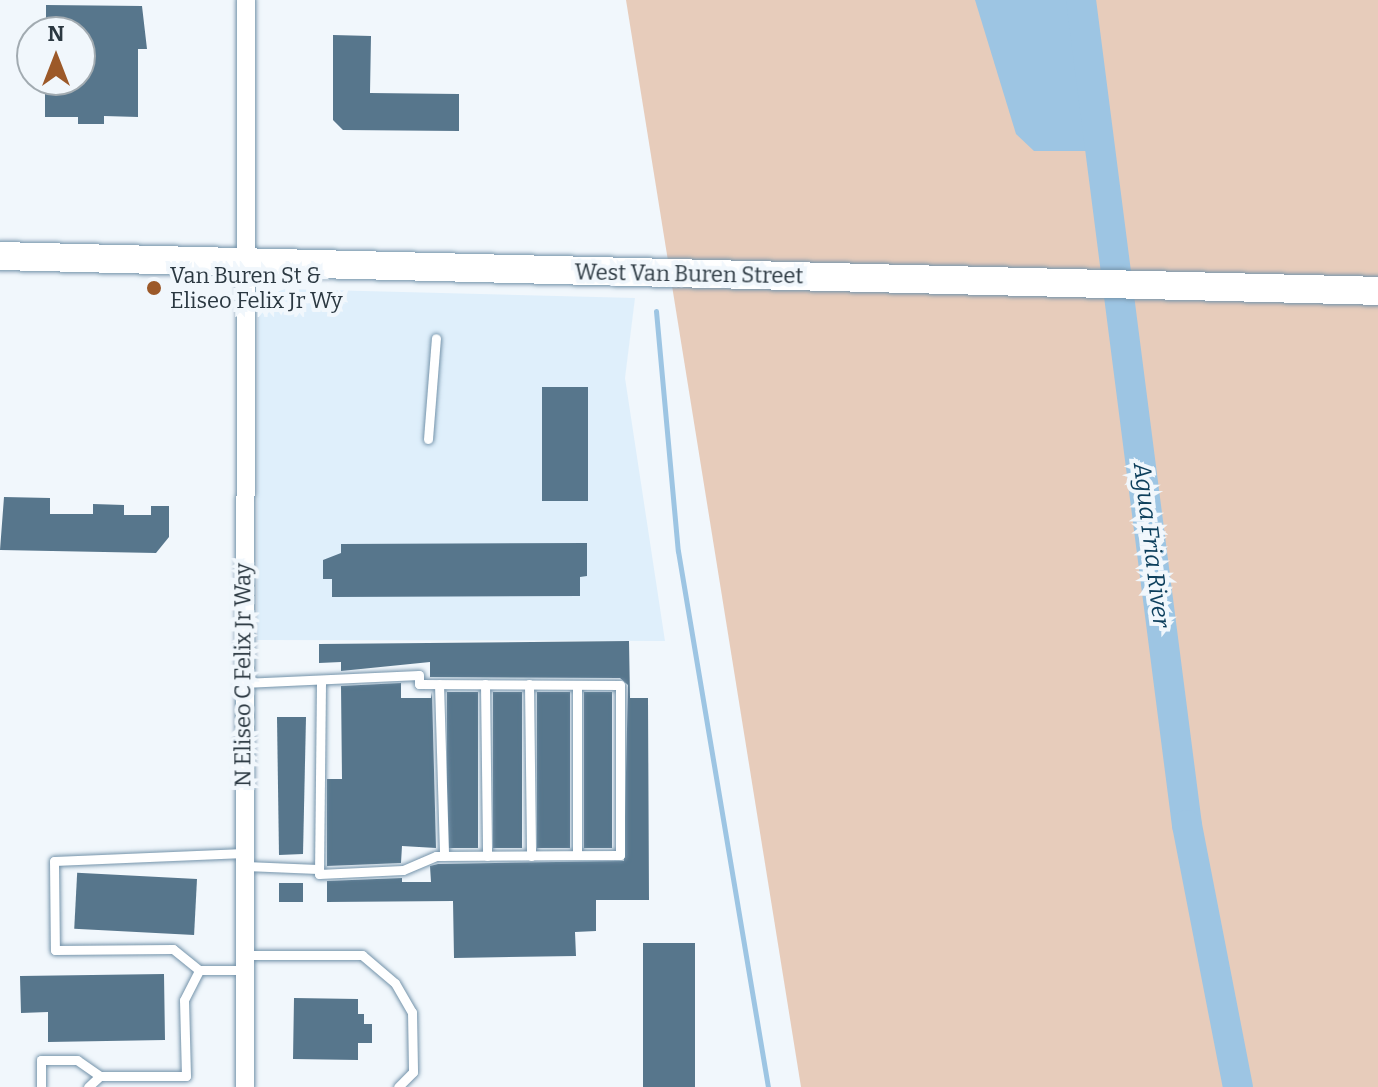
<!DOCTYPE html>
<style>
body{margin:0}
#map{position:relative;width:1378px;height:1087px;overflow:hidden;background:#f1f7fc;font-family:Bitter,serif}
div>[style]{position:absolute}
.built>*{inset:0;background:#dfeffb}
.green>*{inset:0;background:#e7ccbb}
.water>*{inset:0;background:#9dc5e3}
.stream>*{height:5px;margin:-2.5px;padding:0 2.5px;transform-origin:2.5px;border-radius:2.5px;background:#9dc5e3}
.river>*{height:30px;margin:-15px;padding:0 15px;transform-origin:15px;border-radius:15px;background:#9dc5e3}
.building>*{inset:0;background:#57768c;transform-origin:0 0}
.roads{filter:drop-shadow(0 0 2px #7493aa) drop-shadow(0 0 2px #7493aa)}
.service>*{height:9px;margin:-4.5px;padding:0 4.5px;transform-origin:4.5px;border-radius:4.5px;background:#fff}
.minor>*{height:18px;margin:-9px;padding:0 9px;transform-origin:9px;border-radius:9px;background:#fff}
.primary>*{height:28px;margin:-14px;padding:0 14px;transform-origin:14px;border-radius:14px;background:#fff}
.dots>*{width:22px;height:22px;translate:-50% -50%;box-sizing:border-box;border:4px solid #f1f7fc;border-radius:50%}
span{translate:-50% -50%;white-space:nowrap;text-align:center;line-height:1.15;-webkit-text-stroke:8px #f1f7fc;paint-order:stroke}
.street-label{font-size:22px;color:#2b3841}
.poi-label{font-size:22px;color:#2b3841}
.left{translate:0 -50%;text-align:left}
.water-label{font-size:24px;color:#0d3f5c;font-style:italic}
.north{position:absolute;left:16px;top:16px;width:80px;height:80px;box-sizing:border-box;background:#f1f7fc;border:2px solid #a2abb1;border-radius:50%;rotate:0deg;font-size:22px;font-weight:700;line-height:32px;text-align:center;color:#2b3841}
.north::after{content:'';display:block;margin:auto;width:28px;height:36px;background:#9c5929;clip-path:polygon(50% 0,100% 100%,50% 72%,0 100%)}
</style>
<div id="map">
<div class="built">
<div style="clip-path:polygon(285px 289px,635px 298px,625px 378px,665px 641px,257px 640px,258px 311px,266px 296px)"></div>
</div>
<div class="green">
<div style="clip-path:polygon(626px 0,1378px 0,1378px 1087px,801px 1087px)"></div>
</div>
<div class="water">
<div style="clip-path:polygon(975px 0,1085px 0,1093px 134px,1087px 151px,1034px 151px,1016px 134px)"></div>
</div>
<div class="stream">
<div style="left:656px;top:311px;width:241px;rotate:84.8deg"></div>
<div style="left:678px;top:551px;width:544px;rotate:80.47deg"></div>
</div>
<div class="river">
<div style="left:1081px;top:0;width:832px;rotate:82.68deg"></div>
<div style="left:1187px;top:825px;width:267px;rotate:79deg"></div>
</div>
<div class="building">
<div style="clip-path:polygon(46px 5px,142px 6px,147px 49px,138px 49px,138px 117px,104px 116px,104px 124px,78px 124px,78px 117px,45px 117px,45px 80px,80px 80px,80px 32px,46px 32px)"></div>
<div style="clip-path:polygon(333px 35px,371px 36px,370px 93px,459px 94px,459px 131px,343px 130px,333px 120px)"></div>
<div style="left:542px;top:387px;width:46px;height:114px"></div>
<div style="clip-path:polygon(4px 497px,50px 498px,50px 514px,93px 514px,93px 504px,124px 505px,124px 515px,151px 515px,151px 506px,169px 506px,169px 537px,156px 553px,0 550px)"></div>
<div style="clip-path:polygon(587px 543px,587px 576px,580px 577px,580px 596px,332px 597px,332px 579px,323px 579px,323px 560px,341px 553px,341px 544px)"></div>
<div style="clip-path:polygon(629px 641px,630px 698px,648px 698px,649px 900px,596px 900px,596px 931px,575px 932px,576px 956px,454px 958px,453px 901px,327px 902px,327px 881px,402px 878px,402px 882px,431px 882px,430px 866px,438px 864px,624px 861px,628px 685px,620px 678px,430px 677px,430px 662px,341px 671px,341px 662px,319px 663px,319px 644px)"></div>
<div style="clip-path:polygon(401px 683px,401px 698px,431px 698px,432px 692px,436px 848px,402px 846px,401px 863px,327px 866px,327px 779px,342px 779px,341px 686px)"></div>
<div style="left:447px;top:692px;width:31px;height:156px"></div>
<div style="left:493px;top:692px;width:29px;height:156px"></div>
<div style="left:537px;top:692px;width:33px;height:156px"></div>
<div style="left:584px;top:692px;width:28px;height:156px"></div>
<div style="clip-path:polygon(277px 717px,306px 717px,303px 854px,279px 855px)"></div>
<div style="left:197px;top:879px;width:56px;height:120px;rotate:93deg"></div>
<div style="left:279px;top:883px;width:24px;height:19px"></div>
<div style="left:643px;top:943px;width:52px;height:144px"></div>
<div style="clip-path:polygon(164px 974px,165px 1040px,48px 1042px,48px 1012px,21px 1013px,20px 976px)"></div>
<div style="clip-path:polygon(294px 998px,358px 999px,358px 1014px,364px 1014px,364px 1024px,372px 1024px,372px 1043px,358px 1043px,358px 1060px,293px 1059px)"></div>
</div>
<div class="roads">
<div class="service">
<div style="left:428px;top:439px;width:101px;rotate:-85.5deg"></div>
<div style="left:243px;top:683px;width:176px;rotate:-2.6deg"></div>
<div style="left:419px;top:675px;width:9px;rotate:90deg"></div>
<div style="left:419px;top:684px;width:201px;rotate:0.3deg"></div>
<div style="left:620px;top:685px;width:170px;rotate:90deg"></div>
<div style="left:620px;top:855px;width:184px;rotate:179.7deg"></div>
<div style="left:436px;top:856px;width:36px;rotate:157deg"></div>
<div style="left:403px;top:870px;width:84px;rotate:177.3deg"></div>
<div style="left:319px;top:874px;width:192px;rotate:-89.4deg"></div>
<div style="left:439px;top:684px;width:172px;rotate:88.3deg"></div>
<div style="left:485px;top:684px;width:172px;rotate:89.3deg"></div>
<div style="left:529px;top:684px;width:172px;rotate:89.3deg"></div>
<div style="left:577px;top:685px;width:170px;rotate:90deg"></div>
<div style="left:244px;top:853px;width:190px;rotate:177.6deg"></div>
<div style="left:54px;top:861px;width:89px;rotate:89.4deg"></div>
<div style="left:55px;top:950px;width:118px;rotate:-0.5deg"></div>
<div style="left:173px;top:949px;width:33px;rotate:39deg"></div>
<div style="left:199px;top:970px;width:46px"></div>
<div style="left:244px;top:866px;width:75px;rotate:2.3deg"></div>
<div style="left:244px;top:955px;width:118px"></div>
<div style="left:362px;top:955px;width:43px;rotate:40.3deg"></div>
<div style="left:395px;top:983px;width:34px;rotate:60deg"></div>
<div style="left:412px;top:1012px;width:60px;rotate:89deg"></div>
<div style="left:413px;top:1072px;width:21px;rotate:135deg"></div>
<div style="left:41px;top:1087px;width:27px;rotate:-90deg"></div>
<div style="left:41px;top:1060px;width:36px"></div>
<div style="left:77px;top:1060px;width:28px;rotate:35deg"></div>
<div style="left:100px;top:1076px;width:86px"></div>
<div style="left:186px;top:1076px;width:76px;rotate:-91.5deg"></div>
<div style="left:184px;top:1000px;width:34px;rotate:-63deg"></div>
<div style="left:88px;top:1087px;width:16px;rotate:-43deg"></div>
</div>
<div class="minor">
<div style="left:245px;top:1087px;width:1087px;rotate:-89.95deg"></div>
</div>
<div class="primary">
<div style="left:0;top:256px;width:1378px;rotate:1.45deg"></div>
</div>
</div>
<div class="dots">
<div style="left:154px;top:288px;background:#9c5929"></div>
</div>
<div class="street-label">
<span style="left:689px;top:274px;rotate:1deg">West Van Buren Street</span>
<span style="left:243px;top:675px;rotate:-90deg">N Eliseo C Felix Jr Way</span>
</div>
<div class="poi-label">
<span class="left" style="left:170px;top:288px">Van Buren St &amp;<br>Eliseo Felix Jr Wy</span>
</div>
<div class="water-label">
<span style="left:1151px;top:545px;rotate:83deg">Agua Fria River</span>
</div>
<div class="north">N</div>
</div>
